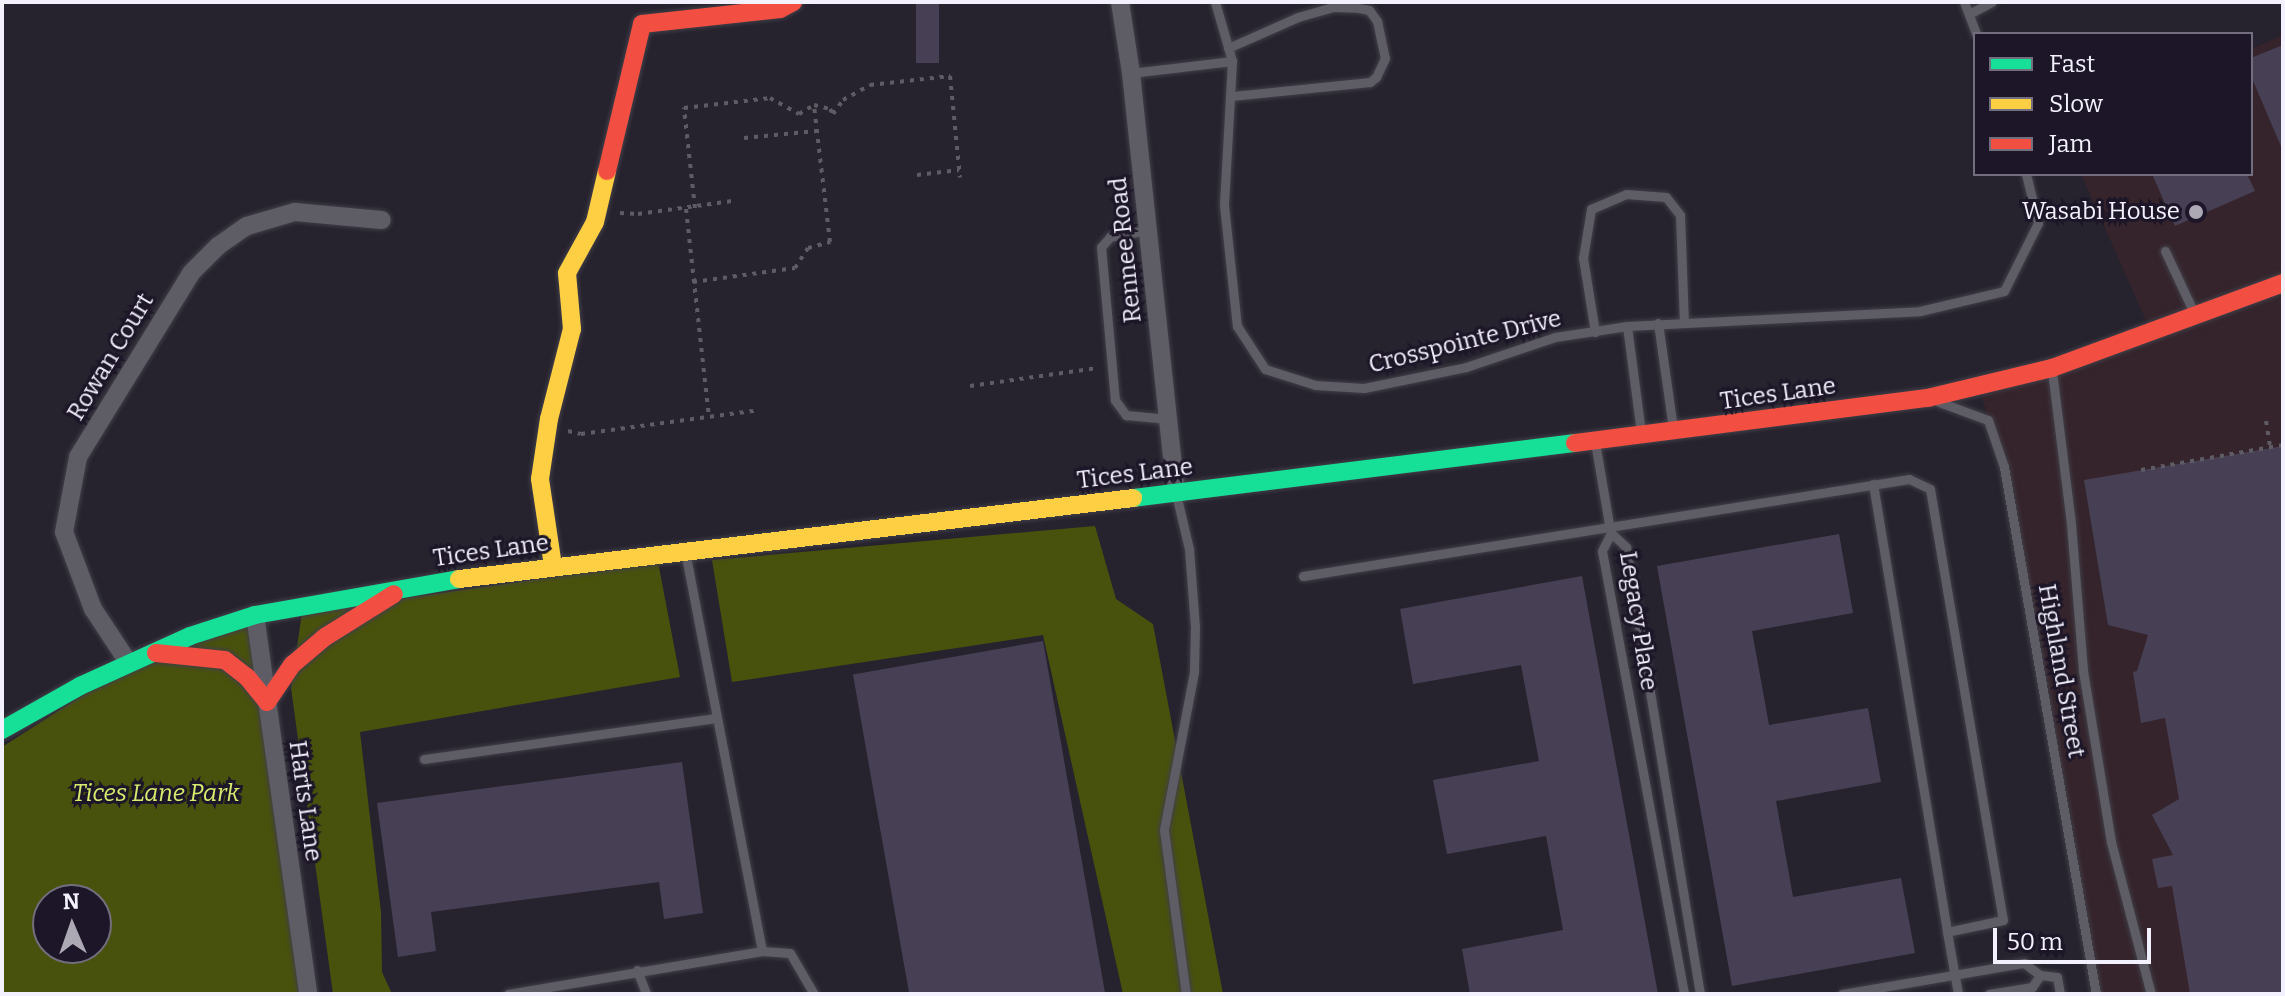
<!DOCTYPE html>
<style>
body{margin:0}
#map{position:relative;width:2285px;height:996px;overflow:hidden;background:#26232e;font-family:Bitter,serif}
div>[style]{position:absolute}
.commercial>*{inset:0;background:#35242b}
.forest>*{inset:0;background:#49520c}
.building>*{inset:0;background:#474054;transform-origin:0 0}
.path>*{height:4px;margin-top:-2px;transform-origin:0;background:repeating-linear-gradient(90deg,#5e5b64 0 4px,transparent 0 10px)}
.roads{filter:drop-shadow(0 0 2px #413f48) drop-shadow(0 0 2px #413f48)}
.lane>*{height:9px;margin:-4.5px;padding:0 4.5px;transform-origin:4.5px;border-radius:4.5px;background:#5e5c64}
.street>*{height:18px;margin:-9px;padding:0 9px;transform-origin:9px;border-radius:9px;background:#5e5c64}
.fast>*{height:18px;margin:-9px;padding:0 9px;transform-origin:9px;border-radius:9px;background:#16e098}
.slow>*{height:18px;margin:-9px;padding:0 9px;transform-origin:9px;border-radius:9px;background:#ffcf43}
.jam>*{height:18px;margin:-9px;padding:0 9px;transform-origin:9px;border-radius:9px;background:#f24e42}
.dots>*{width:22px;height:22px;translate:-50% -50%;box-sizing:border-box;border:4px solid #1c1628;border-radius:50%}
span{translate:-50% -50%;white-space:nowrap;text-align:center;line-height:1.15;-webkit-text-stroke:6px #1c1628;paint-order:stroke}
.poi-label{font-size:24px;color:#f4f1fe}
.right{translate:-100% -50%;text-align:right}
.street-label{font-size:24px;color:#f4f1fe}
.park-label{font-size:24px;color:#d8ec6e;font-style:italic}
.frame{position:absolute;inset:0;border:4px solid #f4f1fe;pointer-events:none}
.legend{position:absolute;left:1973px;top:32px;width:280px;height:144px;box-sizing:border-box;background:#1c1628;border:2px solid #726e7e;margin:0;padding:10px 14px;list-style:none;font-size:24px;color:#f4f1fe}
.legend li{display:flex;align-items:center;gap:16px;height:40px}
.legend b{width:40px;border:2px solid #726e7e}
.north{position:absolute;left:32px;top:884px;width:80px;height:80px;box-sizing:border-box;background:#1c1628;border:2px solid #726e7e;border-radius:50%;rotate:358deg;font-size:22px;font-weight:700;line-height:32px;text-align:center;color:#f4f1fe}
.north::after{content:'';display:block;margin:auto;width:28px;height:36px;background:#aca9b5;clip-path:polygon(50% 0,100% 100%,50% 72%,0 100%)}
.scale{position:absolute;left:1993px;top:928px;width:158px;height:36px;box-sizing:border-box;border:4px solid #f4f1fe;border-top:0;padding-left:10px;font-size:24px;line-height:28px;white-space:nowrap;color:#f4f1fe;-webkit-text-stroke:6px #1c1628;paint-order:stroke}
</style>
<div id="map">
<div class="commercial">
<div style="clip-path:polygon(2283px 35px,2283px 994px,2096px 994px,2004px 468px,1979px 388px,2151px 332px,2081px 174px,2251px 174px,2251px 49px)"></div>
</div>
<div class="forest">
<div style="clip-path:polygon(1095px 526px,1116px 599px,1153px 624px,1223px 994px,1123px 994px,1043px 635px,732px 682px,712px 560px)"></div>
<div style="clip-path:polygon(658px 562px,680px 677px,360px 732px,381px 912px,382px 972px,392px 994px,333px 994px,291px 688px,302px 613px)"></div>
<div style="clip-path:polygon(evenodd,255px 615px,308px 994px,2px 994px,2px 747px,105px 681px,255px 615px,48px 900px,96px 900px,96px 948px,48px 948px,48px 900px)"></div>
</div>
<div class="building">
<div style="left:916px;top:2px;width:23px;height:61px"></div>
<div style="clip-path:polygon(2283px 45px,2283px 151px,2251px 76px,2251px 58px)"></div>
<div style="clip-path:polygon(2152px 174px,2247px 174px,2255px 191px,2175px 226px)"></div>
<div style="clip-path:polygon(2283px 446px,2283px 994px,2190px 994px,2172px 886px,2158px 888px,2152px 859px,2173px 855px,2152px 815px,2179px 799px,2165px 718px,2141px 723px,2133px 672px,2137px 671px,2148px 635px,2108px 625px,2084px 480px)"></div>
<div style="clip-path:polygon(1839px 534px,1853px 613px,1752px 631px,1769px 725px,1868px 708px,1881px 782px,1776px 801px,1793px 897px,1901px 878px,1915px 953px,1732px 986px,1657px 566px)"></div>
<div style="clip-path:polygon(1582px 576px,1658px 994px,1470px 994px,1462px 949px,1563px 930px,1546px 836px,1447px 854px,1433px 780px,1539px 761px,1521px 665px,1413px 684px,1400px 609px)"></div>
<div style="left:1043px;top:641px;width:359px;height:193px;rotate:80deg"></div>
<div style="clip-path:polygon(682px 762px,703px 913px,664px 919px,659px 882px,431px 912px,436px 951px,398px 957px,377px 803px)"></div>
</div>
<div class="path">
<div style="left:744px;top:138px;width:73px;rotate:-5.5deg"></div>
<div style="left:917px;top:175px;width:42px;rotate:-6.8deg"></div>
<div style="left:695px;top:208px;width:101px;rotate:-96.3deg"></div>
<div style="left:684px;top:108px;width:87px;rotate:-6.6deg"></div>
<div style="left:770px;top:98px;width:33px;rotate:29deg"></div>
<div style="left:799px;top:114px;width:17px;rotate:-31deg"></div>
<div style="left:814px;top:105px;width:16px;rotate:14deg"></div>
<div style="left:830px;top:109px;width:6px;rotate:59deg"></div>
<div style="left:833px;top:114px;width:17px;rotate:-54deg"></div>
<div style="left:843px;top:100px;width:31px;rotate:-29deg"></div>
<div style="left:870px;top:85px;width:81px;rotate:-6.4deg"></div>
<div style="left:950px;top:76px;width:102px;rotate:84.4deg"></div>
<div style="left:686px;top:209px;width:208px;rotate:83.7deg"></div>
<div style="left:620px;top:213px;width:18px;rotate:3deg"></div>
<div style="left:638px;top:214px;width:95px;rotate:-7.9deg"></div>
<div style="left:693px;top:282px;width:103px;rotate:-7.8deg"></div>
<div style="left:795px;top:268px;width:24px;rotate:-57deg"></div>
<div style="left:808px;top:248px;width:23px;rotate:-15deg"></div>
<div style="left:830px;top:242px;width:138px;rotate:-96.7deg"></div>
<div style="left:970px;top:386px;width:129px;rotate:-8deg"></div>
<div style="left:2266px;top:421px;width:26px;rotate:81deg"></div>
<div style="left:568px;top:431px;width:13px;rotate:13deg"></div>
<div style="left:581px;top:434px;width:175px;rotate:-7.6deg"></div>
<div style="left:2141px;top:470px;width:144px;rotate:-10deg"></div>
</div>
<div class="roads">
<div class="lane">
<div style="left:1215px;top:2px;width:61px;rotate:73.9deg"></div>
<div style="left:1232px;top:61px;width:144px;rotate:93.2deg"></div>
<div style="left:1224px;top:205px;width:122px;rotate:83.9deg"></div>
<div style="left:1237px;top:326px;width:51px;rotate:56.9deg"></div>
<div style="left:1265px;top:369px;width:52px;rotate:17.7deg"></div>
<div style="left:1315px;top:385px;width:49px;rotate:3.5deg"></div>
<div style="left:1364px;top:388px;width:104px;rotate:-11.6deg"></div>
<div style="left:1466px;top:367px;width:94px;rotate:-18.6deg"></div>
<div style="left:1555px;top:337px;width:73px;rotate:-8.7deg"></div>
<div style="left:1627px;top:326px;width:293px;rotate:-2.9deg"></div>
<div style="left:1920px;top:311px;width:86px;rotate:-13.4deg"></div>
<div style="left:2004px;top:291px;width:76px;rotate:-63.4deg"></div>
<div style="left:2038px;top:223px;width:50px;rotate:-103.8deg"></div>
<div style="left:1964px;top:2px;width:34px;rotate:69deg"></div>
<div style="left:1969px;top:14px;width:26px;rotate:-28deg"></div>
<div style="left:1228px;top:48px;width:77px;rotate:-23.9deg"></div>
<div style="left:1298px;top:17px;width:36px;rotate:-16deg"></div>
<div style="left:1333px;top:7px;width:25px;rotate:2deg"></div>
<div style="left:1358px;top:8px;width:11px;rotate:10deg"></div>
<div style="left:1369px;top:10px;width:14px;rotate:54deg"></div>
<div style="left:1377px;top:21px;width:38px;rotate:78deg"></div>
<div style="left:1385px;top:58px;width:21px;rotate:115deg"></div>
<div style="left:1376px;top:77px;width:8px;rotate:140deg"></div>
<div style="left:1370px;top:82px;width:140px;rotate:174.2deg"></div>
<div style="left:1131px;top:73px;width:102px;rotate:-6.8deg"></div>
<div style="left:1148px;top:230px;width:39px;rotate:170deg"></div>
<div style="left:1110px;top:237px;width:13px;rotate:132deg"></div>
<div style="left:1101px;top:247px;width:154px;rotate:84.8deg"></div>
<div style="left:1115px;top:400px;width:19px;rotate:54deg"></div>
<div style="left:1126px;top:415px;width:42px;rotate:5.4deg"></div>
<div style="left:2165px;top:251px;width:71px;rotate:64.9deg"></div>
<div style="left:1658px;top:323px;width:106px;rotate:81.9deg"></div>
<div style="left:1627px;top:326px;width:108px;rotate:82.5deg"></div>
<div style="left:1595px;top:332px;width:75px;rotate:-99.2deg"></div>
<div style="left:1583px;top:258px;width:50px;rotate:-80.7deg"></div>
<div style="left:1591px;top:209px;width:38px;rotate:-23deg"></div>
<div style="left:1626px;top:194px;width:40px;rotate:4.3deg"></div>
<div style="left:1666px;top:197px;width:23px;rotate:52deg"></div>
<div style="left:1680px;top:215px;width:108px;rotate:87.9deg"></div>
<div style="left:2052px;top:371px;width:154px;rotate:82.9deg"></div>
<div style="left:2071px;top:524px;width:147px;rotate:85.3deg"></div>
<div style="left:2083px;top:671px;width:173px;rotate:80.7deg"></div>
<div style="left:2111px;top:842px;width:157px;rotate:75.3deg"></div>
<div style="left:1939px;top:402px;width:52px;rotate:20.2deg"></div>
<div style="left:1988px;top:420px;width:50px;rotate:71.2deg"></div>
<div style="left:2004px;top:467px;width:535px;rotate:80.1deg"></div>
<div style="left:1595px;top:442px;width:89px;rotate:80.3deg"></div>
<div style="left:1873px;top:484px;width:454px;rotate:80.6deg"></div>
<div style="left:1176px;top:494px;width:57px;rotate:76.7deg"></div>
<div style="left:1189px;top:549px;width:78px;rotate:85.6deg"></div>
<div style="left:1195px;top:627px;width:45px;rotate:91.3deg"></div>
<div style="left:1194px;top:672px;width:161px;rotate:100.8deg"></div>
<div style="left:1164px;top:830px;width:165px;rotate:82.4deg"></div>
<div style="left:1611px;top:533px;width:21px;rotate:43deg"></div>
<div style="left:1626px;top:547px;width:453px;rotate:80.6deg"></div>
<div style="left:1611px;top:533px;width:20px;rotate:117deg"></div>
<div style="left:1602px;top:551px;width:451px;rotate:79.5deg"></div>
<div style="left:1303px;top:576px;width:614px;rotate:-9.09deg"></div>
<div style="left:1909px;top:479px;width:23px;rotate:25deg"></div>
<div style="left:1930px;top:489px;width:437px;rotate:80.4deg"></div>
<div style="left:2003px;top:920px;width:57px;rotate:167.9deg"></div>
<div style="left:1947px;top:932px;width:63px;rotate:79.9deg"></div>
<div style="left:424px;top:759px;width:294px;rotate:-8deg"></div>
<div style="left:762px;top:951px;width:28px;rotate:4deg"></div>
<div style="left:790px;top:953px;width:48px;rotate:59.7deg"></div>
<div style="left:637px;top:970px;width:26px;rotate:69deg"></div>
<div style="left:508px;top:994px;width:258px;rotate:-9.6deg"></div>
<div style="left:762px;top:951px;width:406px;rotate:-100.9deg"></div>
<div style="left:1842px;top:994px;width:185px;rotate:-9.7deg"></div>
<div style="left:2024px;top:963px;width:20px;rotate:37deg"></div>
<div style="left:2040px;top:975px;width:17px;rotate:7deg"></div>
<div style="left:2057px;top:977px;width:17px;rotate:80deg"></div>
<div style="left:1989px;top:994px;width:44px;rotate:-9.2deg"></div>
<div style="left:2032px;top:987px;width:14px;rotate:-56deg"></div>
</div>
<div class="street">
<div style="left:1120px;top:2px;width:72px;rotate:81.2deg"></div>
<div style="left:1131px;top:73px;width:423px;rotate:83.9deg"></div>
<div style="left:255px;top:615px;width:383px;rotate:82deg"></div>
<div style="left:128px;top:662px;width:64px;rotate:-123.4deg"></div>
<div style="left:93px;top:609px;width:82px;rotate:-110.6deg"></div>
<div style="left:64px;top:532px;width:76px;rotate:-79.4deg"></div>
<div style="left:78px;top:457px;width:217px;rotate:-58.4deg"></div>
<div style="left:192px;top:272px;width:37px;rotate:-45deg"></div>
<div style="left:218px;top:246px;width:35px;rotate:-35deg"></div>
<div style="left:247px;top:226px;width:50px;rotate:-16.3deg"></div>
<div style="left:295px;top:212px;width:87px;rotate:5.3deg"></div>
</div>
<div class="fast">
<div style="left:1133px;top:498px;width:445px;rotate:-7.1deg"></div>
<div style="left:2px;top:730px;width:90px;rotate:-29.4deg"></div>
<div style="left:80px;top:686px;width:121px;rotate:-24.4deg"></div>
<div style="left:190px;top:636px;width:68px;rotate:-17.9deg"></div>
<div style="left:255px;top:615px;width:207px;rotate:-10deg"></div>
</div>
<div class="slow">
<div style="left:553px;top:566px;width:88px;rotate:-98.5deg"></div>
<div style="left:540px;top:479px;width:61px;rotate:-81.5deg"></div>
<div style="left:549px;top:419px;width:93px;rotate:-75.7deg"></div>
<div style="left:572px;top:329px;width:56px;rotate:-95.1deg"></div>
<div style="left:567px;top:273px;width:58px;rotate:-61.2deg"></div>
<div style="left:595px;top:222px;width:52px;rotate:-76.8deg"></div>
<div style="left:459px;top:579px;width:679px;rotate:-6.85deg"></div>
</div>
<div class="jam">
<div style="left:607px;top:171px;width:151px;rotate:-76.6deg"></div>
<div style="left:642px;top:24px;width:139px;rotate:-6.2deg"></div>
<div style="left:780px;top:9px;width:15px;rotate:-28deg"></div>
<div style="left:1575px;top:443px;width:356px;rotate:-7.3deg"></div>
<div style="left:1928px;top:398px;width:128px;rotate:-13.6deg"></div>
<div style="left:2052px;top:368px;width:246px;rotate:-20.2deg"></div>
<div style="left:156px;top:653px;width:69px;rotate:5.8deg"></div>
<div style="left:225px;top:660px;width:28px;rotate:38deg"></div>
<div style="left:247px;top:677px;width:32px;rotate:51deg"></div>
<div style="left:267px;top:702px;width:45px;rotate:-56deg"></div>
<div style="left:292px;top:665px;width:43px;rotate:-40.3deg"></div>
<div style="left:325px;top:637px;width:81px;rotate:-31.9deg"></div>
</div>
</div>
<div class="dots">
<div style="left:2196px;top:212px;background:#aca9b5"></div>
</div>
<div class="poi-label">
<span class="right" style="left:2180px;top:212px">Wasabi House</span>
</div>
<div class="street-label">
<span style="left:1126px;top:250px;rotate:-96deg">Rennee Road</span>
<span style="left:1465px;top:342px;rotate:-14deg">Crosspointe Drive</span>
<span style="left:111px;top:357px;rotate:-59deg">Rowan Court</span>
<span style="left:1778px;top:394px;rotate:-8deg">Tices Lane</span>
<span style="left:1135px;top:474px;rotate:-7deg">Tices Lane</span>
<span style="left:491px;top:551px;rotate:-8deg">Tices Lane</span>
<span style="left:1638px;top:621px;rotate:81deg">Legacy Place</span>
<span style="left:2061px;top:671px;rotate:80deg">Highland Street</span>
<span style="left:305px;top:801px;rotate:82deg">Harts Lane</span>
</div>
<div class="park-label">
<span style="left:156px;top:794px">Tices Lane Park</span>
</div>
<div class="frame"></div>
<ul class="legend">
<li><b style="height:10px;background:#16e098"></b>Fast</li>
<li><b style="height:10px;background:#ffcf43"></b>Slow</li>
<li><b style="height:10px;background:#f24e42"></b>Jam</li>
</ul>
<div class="north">N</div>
<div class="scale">50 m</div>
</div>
